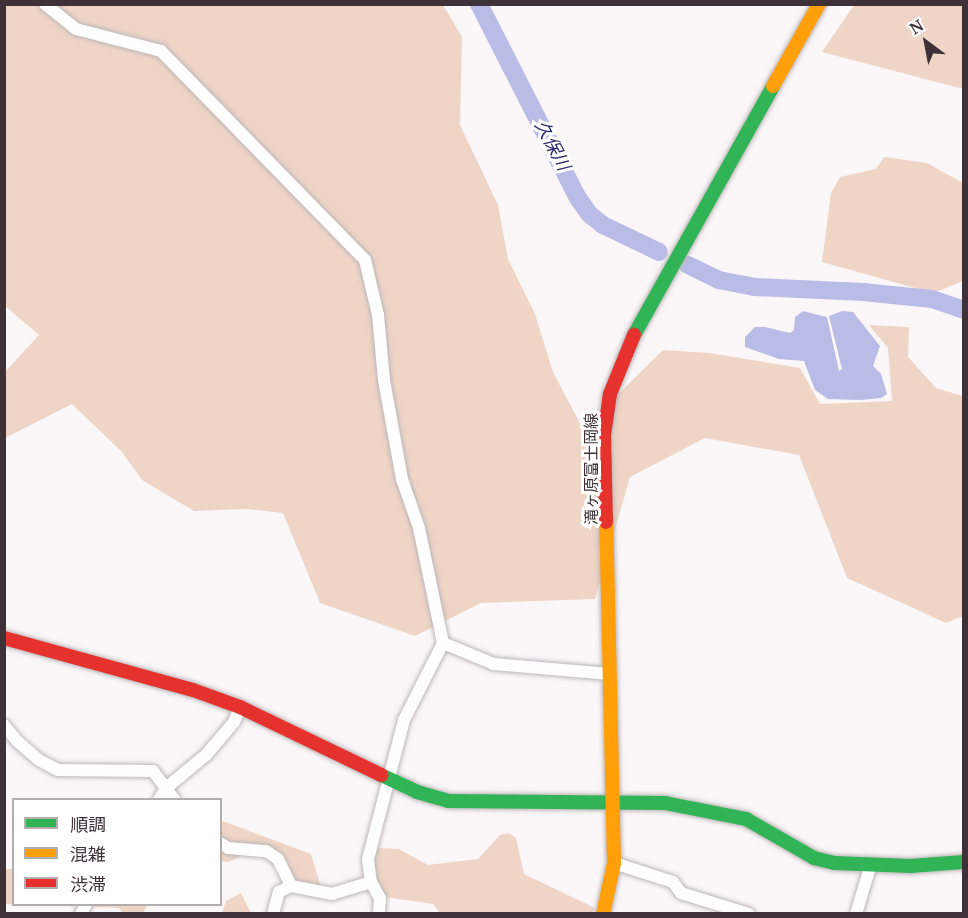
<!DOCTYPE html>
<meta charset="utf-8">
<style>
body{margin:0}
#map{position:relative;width:968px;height:918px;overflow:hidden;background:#fbf7f9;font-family:"Noto Serif","Noto Sans JP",serif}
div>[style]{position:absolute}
.green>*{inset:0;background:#efd5c6}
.water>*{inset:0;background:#b9bce6}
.river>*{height:18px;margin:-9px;padding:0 9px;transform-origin:9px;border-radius:9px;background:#b9bce6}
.roads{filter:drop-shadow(0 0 2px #bcb6b9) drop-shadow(0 0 2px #bcb6b9)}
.street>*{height:12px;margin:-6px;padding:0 6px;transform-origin:6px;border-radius:6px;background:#fefefe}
.fast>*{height:14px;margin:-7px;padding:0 7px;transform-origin:7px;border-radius:7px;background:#30b455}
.slow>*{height:14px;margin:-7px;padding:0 7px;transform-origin:7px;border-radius:7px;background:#ff9f0a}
.jam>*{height:14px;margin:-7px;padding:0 7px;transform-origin:7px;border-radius:7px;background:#e5322d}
span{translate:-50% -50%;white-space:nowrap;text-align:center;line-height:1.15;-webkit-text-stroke:6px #fff;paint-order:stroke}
.street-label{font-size:16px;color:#3e3238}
.water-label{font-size:18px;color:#2a276b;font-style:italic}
.frame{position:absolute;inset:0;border:6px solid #3e3238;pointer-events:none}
.legend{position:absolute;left:12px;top:798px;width:210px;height:108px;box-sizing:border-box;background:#fff;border:2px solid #b2adaf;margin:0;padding:8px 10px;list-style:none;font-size:18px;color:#3e3238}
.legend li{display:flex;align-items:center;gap:12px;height:30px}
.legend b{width:30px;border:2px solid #b2adaf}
.north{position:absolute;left:896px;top:12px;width:60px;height:60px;-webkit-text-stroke:4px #fff;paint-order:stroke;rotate:328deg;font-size:16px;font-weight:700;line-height:24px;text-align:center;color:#3e3238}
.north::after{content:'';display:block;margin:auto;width:21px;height:27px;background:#3e3238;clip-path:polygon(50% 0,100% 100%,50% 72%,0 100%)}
</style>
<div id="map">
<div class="green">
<div style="clip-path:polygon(5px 5px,443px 5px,462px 37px,460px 125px,498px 205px,508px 259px,535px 314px,553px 372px,583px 429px,663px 350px,709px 353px,800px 368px,820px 404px,892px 401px,888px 348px,869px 325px,909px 327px,908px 357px,936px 388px,963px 396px,963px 616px,946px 623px,847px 578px,799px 455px,705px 438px,630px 477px,595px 599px,481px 603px,415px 636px,320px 603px,283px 513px,246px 509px,194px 511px,142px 480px,122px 452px,72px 404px,5px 438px,5px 372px,39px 335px,5px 306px)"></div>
<div style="clip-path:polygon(854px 5px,963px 5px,963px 89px,822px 52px)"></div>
<div style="clip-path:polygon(884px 157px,927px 163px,963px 183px,963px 281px,933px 293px,822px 262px,831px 193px,840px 177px,876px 169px)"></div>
<div style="clip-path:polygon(220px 820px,311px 854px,321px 887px,296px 882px,255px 851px,228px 862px,221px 861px)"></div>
<div style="clip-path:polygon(509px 833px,516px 838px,524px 874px,595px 908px,592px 914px,440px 913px,433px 904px,384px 897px,378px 894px,369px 856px,377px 848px,399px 849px,428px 865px,478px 859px,500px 835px)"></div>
<div style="clip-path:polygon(4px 869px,13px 869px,14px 904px,148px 905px,143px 913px,123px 914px,119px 908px,5px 904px)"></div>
<div style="clip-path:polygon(241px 893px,251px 913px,222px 913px,226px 901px)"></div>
</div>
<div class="water">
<div style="clip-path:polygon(803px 311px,827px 317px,839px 371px,842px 369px,829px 316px,842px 311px,853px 312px,880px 346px,873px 366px,881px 374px,887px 394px,881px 398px,861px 400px,828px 399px,815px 390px,804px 361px,779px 359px,745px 347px,745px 337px,755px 327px,765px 327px,790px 333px,794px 330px,795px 317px)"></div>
</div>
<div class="river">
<div style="left:479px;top:4px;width:218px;rotate:63deg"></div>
<div style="left:578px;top:198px;width:19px;rotate:55deg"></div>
<div style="left:589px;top:214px;width:18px;rotate:38deg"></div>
<div style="left:603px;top:225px;width:62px;rotate:25.7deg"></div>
<div style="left:688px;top:265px;width:34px;rotate:26deg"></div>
<div style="left:719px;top:280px;width:36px;rotate:11deg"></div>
<div style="left:754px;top:287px;width:109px;rotate:2.6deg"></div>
<div style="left:863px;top:292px;width:69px;rotate:5.8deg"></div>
<div style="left:932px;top:299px;width:34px;rotate:19deg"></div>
</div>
<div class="roads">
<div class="street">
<div style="left:45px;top:4px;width:40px;rotate:39deg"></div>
<div style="left:76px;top:29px;width:88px;rotate:14.5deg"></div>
<div style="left:161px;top:51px;width:292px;rotate:45.7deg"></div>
<div style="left:365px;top:260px;width:57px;rotate:76.7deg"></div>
<div style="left:378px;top:315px;width:65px;rotate:84.7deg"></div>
<div style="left:384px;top:380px;width:101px;rotate:79.7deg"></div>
<div style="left:402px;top:479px;width:52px;rotate:70.9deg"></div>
<div style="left:419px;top:528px;width:117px;rotate:78.2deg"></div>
<div style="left:443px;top:643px;width:86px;rotate:116.9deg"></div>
<div style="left:404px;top:720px;width:144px;rotate:104.5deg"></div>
<div style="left:368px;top:859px;width:23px;rotate:83deg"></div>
<div style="left:371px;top:882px;width:18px;rotate:61deg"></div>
<div style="left:380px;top:898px;width:16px;rotate:94deg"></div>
<div style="left:443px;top:643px;width:55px;rotate:22.4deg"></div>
<div style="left:494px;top:664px;width:116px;rotate:4.9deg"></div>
<div style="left:4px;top:725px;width:21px;rotate:51deg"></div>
<div style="left:17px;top:741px;width:29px;rotate:41deg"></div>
<div style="left:39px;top:760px;width:21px;rotate:28deg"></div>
<div style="left:58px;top:770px;width:95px;rotate:0.6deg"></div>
<div style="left:153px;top:771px;width:36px;rotate:53deg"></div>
<div style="left:159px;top:800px;width:14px;rotate:-60deg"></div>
<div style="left:166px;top:788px;width:52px;rotate:-39.5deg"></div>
<div style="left:206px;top:755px;width:43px;rotate:-49.7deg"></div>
<div style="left:234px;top:722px;width:16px;rotate:-68deg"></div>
<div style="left:220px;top:843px;width:9px;rotate:32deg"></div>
<div style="left:228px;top:848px;width:38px;rotate:5deg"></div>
<div style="left:266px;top:851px;width:14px;rotate:34deg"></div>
<div style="left:278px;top:859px;width:30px;rotate:64deg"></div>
<div style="left:614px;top:863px;width:62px;rotate:17.9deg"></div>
<div style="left:673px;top:882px;width:14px;rotate:54deg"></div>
<div style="left:681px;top:893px;width:71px;rotate:17.2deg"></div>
<div style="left:81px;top:914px;width:11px;rotate:-63deg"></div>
<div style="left:273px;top:914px;width:23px;rotate:-75deg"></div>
<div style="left:279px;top:892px;width:13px;rotate:-27deg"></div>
<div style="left:291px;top:886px;width:42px;rotate:11deg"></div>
<div style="left:332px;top:894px;width:41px;rotate:-17.1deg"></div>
<div style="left:856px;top:914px;width:52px;rotate:-73.3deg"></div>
</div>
<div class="fast">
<div style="left:634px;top:335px;width:285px;rotate:-60.8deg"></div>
<div style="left:381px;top:775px;width:40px;rotate:25deg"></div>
<div style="left:417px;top:792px;width:32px;rotate:16deg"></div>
<div style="left:448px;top:801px;width:217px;rotate:0.5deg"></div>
<div style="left:665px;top:803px;width:83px;rotate:11.2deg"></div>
<div style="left:746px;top:819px;width:78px;rotate:29.8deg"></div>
<div style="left:814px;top:858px;width:21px;rotate:14deg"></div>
<div style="left:834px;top:863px;width:76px;rotate:2.3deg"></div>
<div style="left:910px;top:866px;width:54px;rotate:-4.2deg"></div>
</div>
<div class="slow">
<div style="left:773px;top:86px;width:94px;rotate:-60.7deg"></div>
<div style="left:603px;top:914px;width:52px;rotate:-77.8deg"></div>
<div style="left:614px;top:863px;width:341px;rotate:-91.3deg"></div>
</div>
<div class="jam">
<div style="left:606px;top:522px;width:87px;rotate:-91.3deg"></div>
<div style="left:604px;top:435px;width:41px;rotate:-81.7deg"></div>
<div style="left:610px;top:394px;width:64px;rotate:-67.9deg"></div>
<div style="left:4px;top:638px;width:196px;rotate:15.4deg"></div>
<div style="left:193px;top:690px;width:50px;rotate:19.9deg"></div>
<div style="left:240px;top:707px;width:157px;rotate:25.7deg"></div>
</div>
</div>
<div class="street-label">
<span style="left:591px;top:469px;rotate:-90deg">滝ヶ原富士岡線</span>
</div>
<div class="water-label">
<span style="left:553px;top:145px;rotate:62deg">久保川</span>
</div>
<div class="frame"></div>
<ul class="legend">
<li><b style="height:8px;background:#30b455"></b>順調</li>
<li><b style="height:8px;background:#ff9f0a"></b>混雑</li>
<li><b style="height:8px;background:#e5322d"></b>渋滞</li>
</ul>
<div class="north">N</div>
</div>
